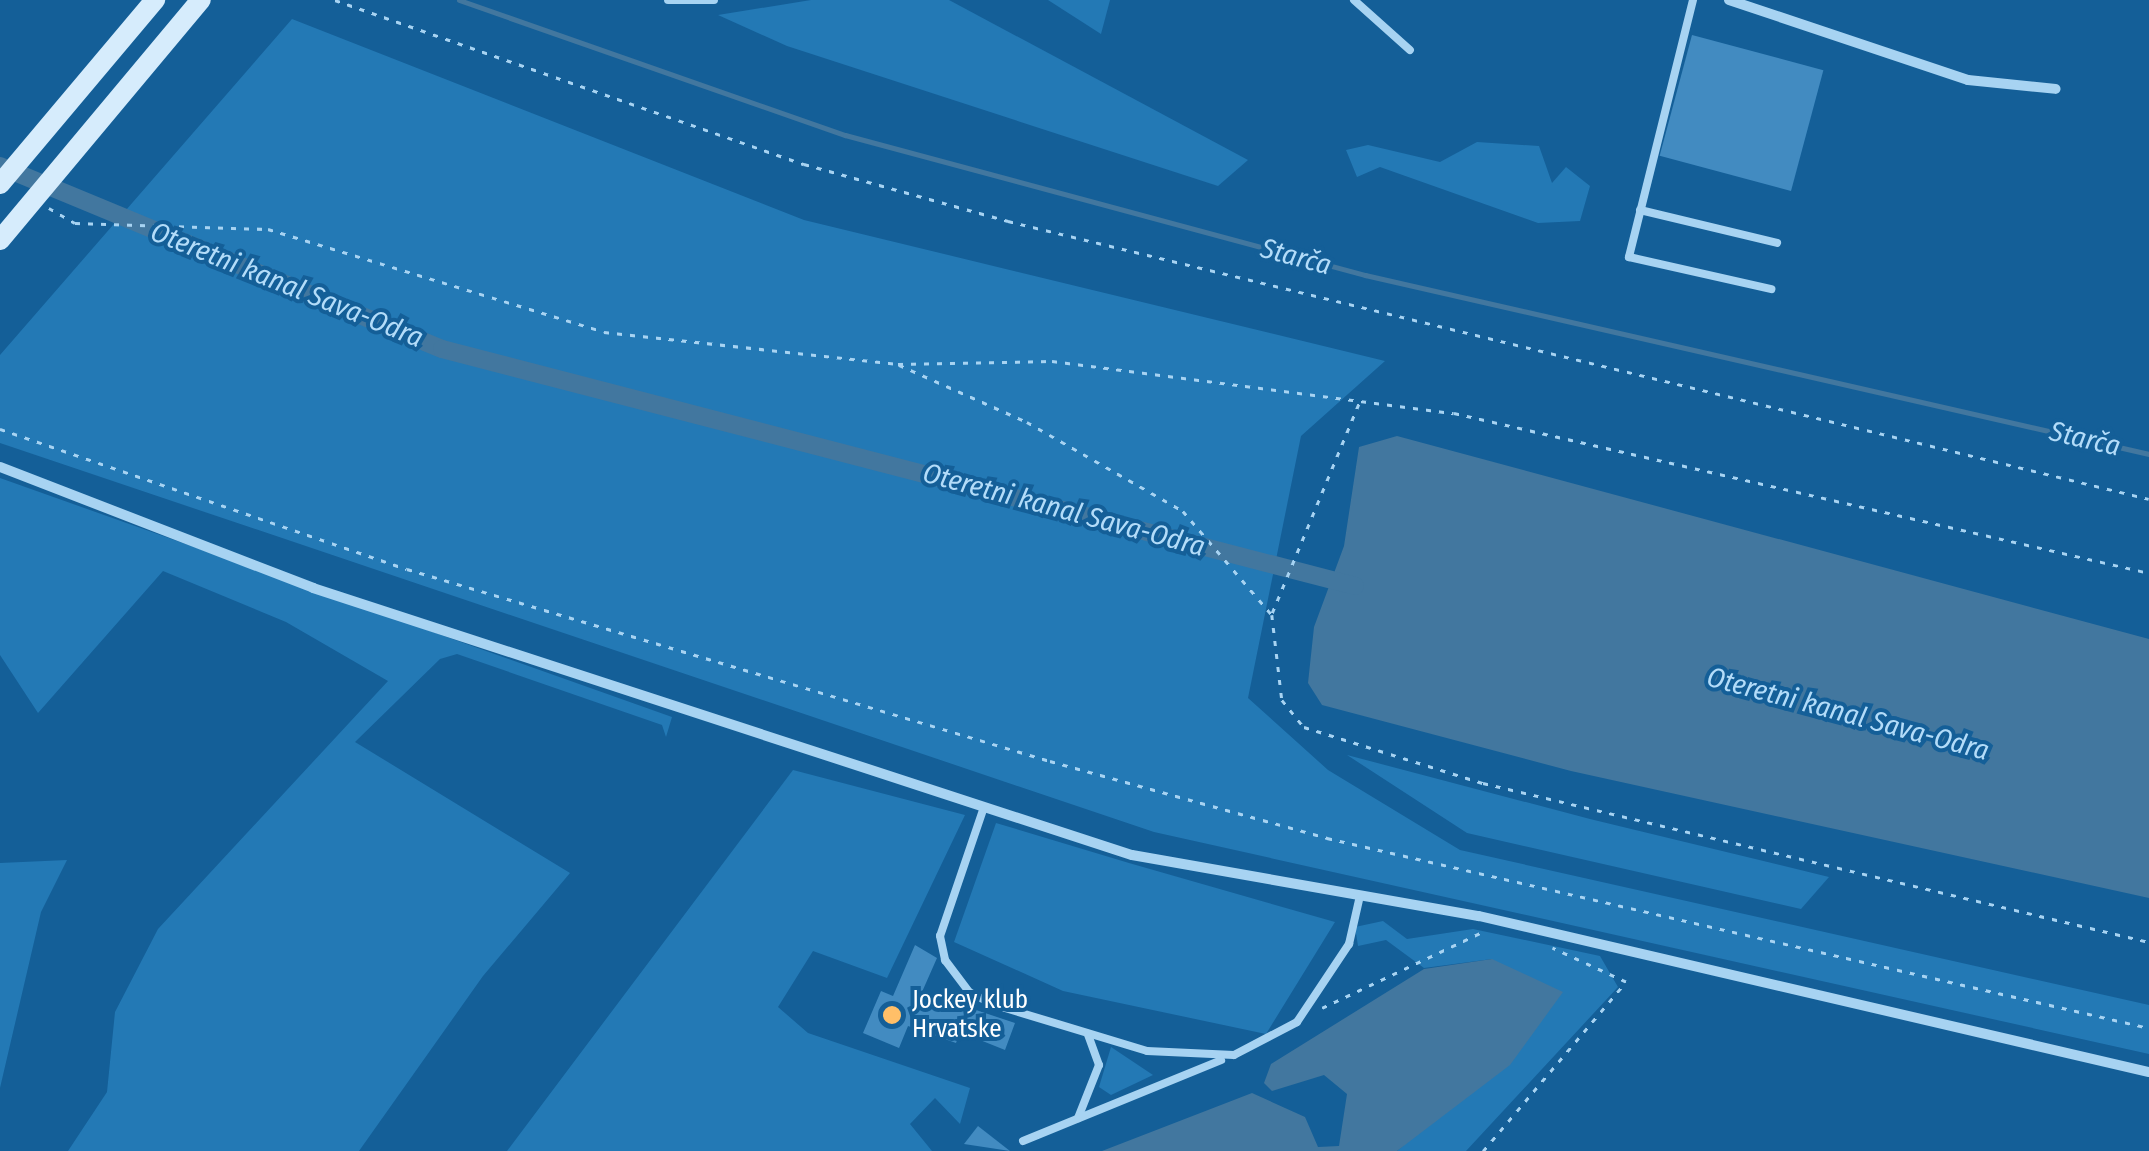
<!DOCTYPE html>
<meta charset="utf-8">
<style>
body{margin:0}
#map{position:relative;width:2149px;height:1151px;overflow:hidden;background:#145f98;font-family:"Fira Sans Condensed",sans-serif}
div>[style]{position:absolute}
.green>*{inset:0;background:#2379b5}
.water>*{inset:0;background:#42779f}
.stream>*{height:5px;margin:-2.5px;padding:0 2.5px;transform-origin:2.5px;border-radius:2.5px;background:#42779f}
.canal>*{height:18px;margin:-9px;padding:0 9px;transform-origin:9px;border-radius:9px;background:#42779f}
.building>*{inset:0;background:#428bc1;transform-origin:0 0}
.path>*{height:2.5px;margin-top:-1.25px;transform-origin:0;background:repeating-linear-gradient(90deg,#a7d3f2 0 5px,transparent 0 13px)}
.service>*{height:8px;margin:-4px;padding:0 4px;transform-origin:4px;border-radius:4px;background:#a7d3f2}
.minor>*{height:10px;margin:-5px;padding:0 5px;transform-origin:5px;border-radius:5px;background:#a7d3f2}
.secondary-bridge>*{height:20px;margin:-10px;padding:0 10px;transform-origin:10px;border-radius:10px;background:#d6ecfc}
.dots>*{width:28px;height:28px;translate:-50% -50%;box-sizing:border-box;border:5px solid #145f98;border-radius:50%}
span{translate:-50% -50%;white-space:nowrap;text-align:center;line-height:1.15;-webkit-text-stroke:8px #145f98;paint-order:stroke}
.poi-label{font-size:25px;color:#fff}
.left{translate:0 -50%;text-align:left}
.water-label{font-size:28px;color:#b3dcf9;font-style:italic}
</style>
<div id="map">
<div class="green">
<div style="clip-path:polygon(811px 0,949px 0,1248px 160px,1218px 186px,787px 46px,718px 15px)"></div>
<div style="clip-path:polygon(1048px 0,1110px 0,1101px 34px)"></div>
<div style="clip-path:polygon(292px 19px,804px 220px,1385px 361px,1301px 436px,1248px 698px,1328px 770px,1460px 850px,2149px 1005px,2149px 1054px,1154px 832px,0 443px,0 355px)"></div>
<div style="clip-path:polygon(1477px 142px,1539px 146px,1552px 183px,1566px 167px,1590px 186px,1580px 221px,1538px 223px,1380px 167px,1357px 177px,1346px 150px,1368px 145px,1440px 162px)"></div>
<div style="clip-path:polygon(0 478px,672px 717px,666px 737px,662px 725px,457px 654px,440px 659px,355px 742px,570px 873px,483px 976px,359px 1151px,68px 1151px,107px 1092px,115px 1012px,158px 929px,388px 681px,286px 622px,163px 571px,38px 713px,0 655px)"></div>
<div style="clip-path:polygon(1347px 755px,1590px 819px,1829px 877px,1801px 909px,1467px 833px)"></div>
<div style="clip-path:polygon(793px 770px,965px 815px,887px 978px,813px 951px,778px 1007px,808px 1033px,970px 1088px,960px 1124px,935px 1098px,910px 1124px,932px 1151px,507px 1151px)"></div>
<div style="clip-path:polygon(996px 823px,1129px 863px,1335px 922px,1266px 1034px,1063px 991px,954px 942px)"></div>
<div style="clip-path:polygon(67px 860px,41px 912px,0 1088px,0 863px)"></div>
<div style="clip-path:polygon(1383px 921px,1407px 939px,1473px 929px,1600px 956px,1618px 987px,1466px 1151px,1397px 1151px,1433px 1120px,1492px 959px,1424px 968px,1386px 940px,1358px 946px,1355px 927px)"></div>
<div style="clip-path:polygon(1111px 1047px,1153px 1075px,1111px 1095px,1099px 1087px)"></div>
</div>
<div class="water">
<div style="clip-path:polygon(1397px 436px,2149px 639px,2149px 898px,1571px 771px,1322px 705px,1308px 683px,1314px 627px,1344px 546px,1359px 447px)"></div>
<div style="clip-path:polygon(1492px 959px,1563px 992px,1510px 1065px,1397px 1151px,1102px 1151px,1252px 1093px,1305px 1117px,1318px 1147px,1339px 1146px,1347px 1094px,1324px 1075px,1272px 1091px,1264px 1083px,1271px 1064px,1424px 969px)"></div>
</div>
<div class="stream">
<div style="left:459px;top:0;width:409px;rotate:19.3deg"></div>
<div style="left:845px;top:135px;width:539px;rotate:15.07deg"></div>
<div style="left:1365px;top:275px;width:804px;rotate:12.86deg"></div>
</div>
<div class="canal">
<div style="left:0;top:166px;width:478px;rotate:22.5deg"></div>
<div style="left:442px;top:349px;width:943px;rotate:14.55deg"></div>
</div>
<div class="building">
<div style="left:1692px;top:35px;width:136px;height:125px;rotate:15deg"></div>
<div style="clip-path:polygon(915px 945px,937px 958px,922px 992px,1015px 1023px,1005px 1050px,960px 1032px,956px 1043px,908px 1026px,899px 1048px,863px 1033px,881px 991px,893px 996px)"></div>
<div style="clip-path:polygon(978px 1126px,1010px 1151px,964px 1144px)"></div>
</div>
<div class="path">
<div style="left:335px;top:0;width:497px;rotate:19.3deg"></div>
<div style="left:804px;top:164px;width:212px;rotate:15.6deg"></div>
<div style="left:1008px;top:221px;width:1174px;rotate:13.69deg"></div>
<div style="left:49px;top:208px;width:30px;rotate:30deg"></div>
<div style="left:75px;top:223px;width:193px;rotate:1.8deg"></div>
<div style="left:268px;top:229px;width:351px;rotate:17deg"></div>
<div style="left:604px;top:332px;width:296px;rotate:6.2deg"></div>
<div style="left:898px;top:364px;width:154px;rotate:-1.1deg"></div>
<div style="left:1052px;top:361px;width:405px;rotate:7.4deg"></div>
<div style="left:1454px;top:413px;width:713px;rotate:12.96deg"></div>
<div style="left:899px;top:365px;width:140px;rotate:24deg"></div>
<div style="left:1027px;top:422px;width:180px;rotate:29.7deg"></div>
<div style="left:1183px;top:511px;width:137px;rotate:49.4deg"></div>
<div style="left:1272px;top:615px;width:86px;rotate:83.3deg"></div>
<div style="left:1282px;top:700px;width:35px;rotate:51deg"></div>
<div style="left:1304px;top:727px;width:188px;rotate:17.4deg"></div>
<div style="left:1483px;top:783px;width:685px;rotate:13.43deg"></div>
<div style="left:0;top:429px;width:430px;rotate:19deg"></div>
<div style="left:407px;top:569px;width:671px;rotate:16.63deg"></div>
<div style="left:1050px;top:761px;width:288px;rotate:15.5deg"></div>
<div style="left:1327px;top:838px;width:844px;rotate:13.01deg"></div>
<div style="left:1272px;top:613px;width:227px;rotate:-67.5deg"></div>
<div style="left:1322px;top:1008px;width:177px;rotate:-25.4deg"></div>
<div style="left:1483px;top:1151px;width:221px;rotate:-49.8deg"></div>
<div style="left:1626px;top:982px;width:81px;rotate:-155.3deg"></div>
</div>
<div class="service">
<div style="left:668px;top:0;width:46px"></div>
<div style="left:1354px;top:0;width:75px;rotate:41.8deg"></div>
<div style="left:1693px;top:0;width:265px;rotate:104deg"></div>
<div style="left:1629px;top:257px;width:146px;rotate:12.7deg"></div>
<div style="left:1640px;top:210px;width:141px;rotate:13.5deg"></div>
<div style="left:984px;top:807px;width:136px;rotate:108.8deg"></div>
<div style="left:940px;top:936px;width:25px;rotate:78deg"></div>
<div style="left:945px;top:960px;width:40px;rotate:53deg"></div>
<div style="left:969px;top:992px;width:29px;rotate:27deg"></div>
<div style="left:995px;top:1005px;width:159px;rotate:16.8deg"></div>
<div style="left:1147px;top:1051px;width:87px;rotate:2.6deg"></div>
<div style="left:1234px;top:1055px;width:71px;rotate:-27.6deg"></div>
<div style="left:1297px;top:1022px;width:94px;rotate:-56.3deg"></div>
<div style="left:1349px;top:944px;width:45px;rotate:-77.2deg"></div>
<div style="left:1078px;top:1118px;width:57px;rotate:-68.4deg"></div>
<div style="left:1099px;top:1065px;width:33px;rotate:-110deg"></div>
<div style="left:1023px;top:1141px;width:214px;rotate:-22.2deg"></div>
</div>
<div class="minor">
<div style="left:1729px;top:0;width:252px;rotate:18.5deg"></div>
<div style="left:1968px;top:80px;width:88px;rotate:5.8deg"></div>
<div style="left:0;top:467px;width:336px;rotate:21.1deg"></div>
<div style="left:313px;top:588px;width:861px;rotate:18.06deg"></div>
<div style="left:1132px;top:855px;width:352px;rotate:10deg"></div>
<div style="left:1479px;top:916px;width:688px;rotate:13.11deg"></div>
</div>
<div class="secondary-bridge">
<div style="left:0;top:184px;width:241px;rotate:-49.9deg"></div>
<div style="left:0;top:240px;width:313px;rotate:-50.1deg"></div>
</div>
<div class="dots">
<div style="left:892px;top:1015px;background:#ffbf68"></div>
</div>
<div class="poi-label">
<span class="left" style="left:912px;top:1015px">Jockey klub<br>Hrvatske</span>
</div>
<div class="water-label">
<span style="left:1296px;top:257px;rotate:15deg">Starča</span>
<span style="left:287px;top:285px;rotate:22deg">Oteretni kanal Sava-Odra</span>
<span style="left:2085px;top:439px;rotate:13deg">Starča</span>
<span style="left:1064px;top:510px;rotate:15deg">Oteretni kanal Sava-Odra</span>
<span style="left:1848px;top:714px;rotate:15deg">Oteretni kanal Sava-Odra</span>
</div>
</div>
